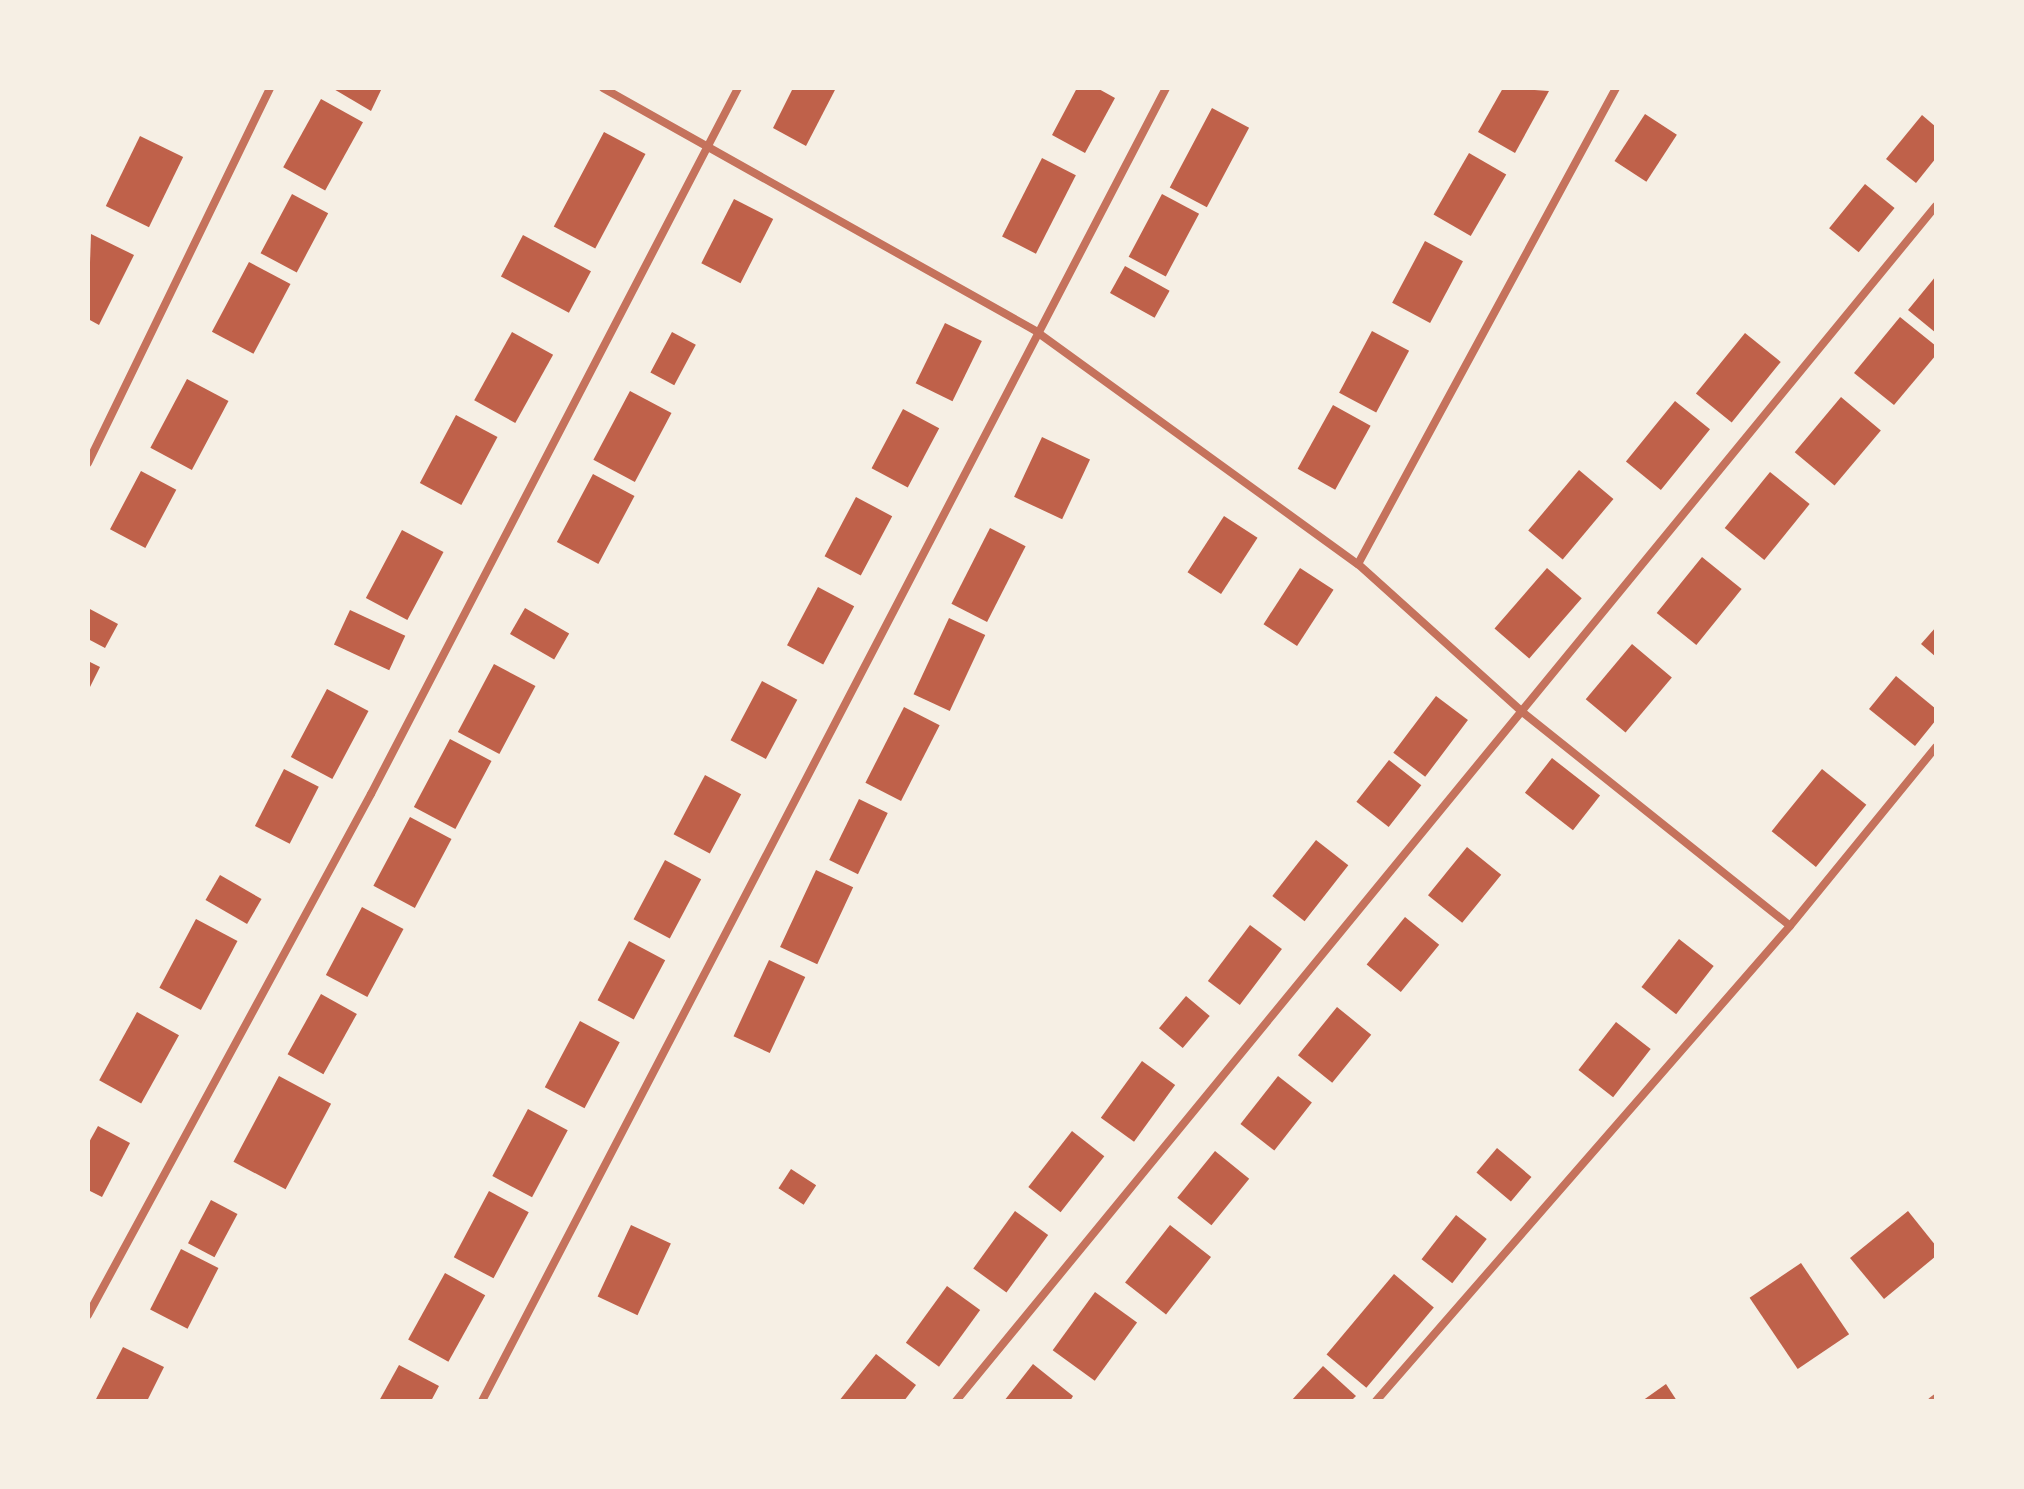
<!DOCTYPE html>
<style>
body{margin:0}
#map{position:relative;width:2024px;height:1489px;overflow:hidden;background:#f6efe4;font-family:"Fira Sans Condensed",sans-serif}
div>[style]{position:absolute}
.building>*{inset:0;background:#bf614a;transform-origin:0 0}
.minor>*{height:8px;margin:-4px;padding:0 4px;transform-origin:4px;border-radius:4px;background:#c5725c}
span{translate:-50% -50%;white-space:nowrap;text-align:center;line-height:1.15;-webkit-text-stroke:8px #f6efe4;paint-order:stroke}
.frame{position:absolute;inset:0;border:90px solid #f6efe4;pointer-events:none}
</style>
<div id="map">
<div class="building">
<div style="clip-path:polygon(332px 88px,382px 88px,371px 111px)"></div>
<div style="clip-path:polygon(793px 88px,836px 88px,806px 146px,773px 128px)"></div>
<div style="clip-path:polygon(1077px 88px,1097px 88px,1115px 98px,1085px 153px,1052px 135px)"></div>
<div style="clip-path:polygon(1503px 88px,1549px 91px,1515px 153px,1478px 132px)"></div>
<div style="left:321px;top:99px;width:48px;height:78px;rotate:29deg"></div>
<div style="left:1212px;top:108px;width:42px;height:90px;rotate:28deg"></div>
<div style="left:1645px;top:114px;width:38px;height:56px;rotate:33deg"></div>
<div style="clip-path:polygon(1922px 115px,1936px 127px,1936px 158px,1916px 183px,1886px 159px)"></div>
<div style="left:604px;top:132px;width:47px;height:107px;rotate:28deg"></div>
<div style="left:140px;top:136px;width:48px;height:78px;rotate:26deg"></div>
<div style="left:1469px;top:153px;width:43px;height:71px;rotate:30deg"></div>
<div style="left:1042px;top:158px;width:38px;height:88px;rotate:27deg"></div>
<div style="left:1865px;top:184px;width:38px;height:57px;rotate:39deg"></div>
<div style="left:292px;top:194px;width:41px;height:67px;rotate:28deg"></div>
<div style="left:1162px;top:194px;width:42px;height:71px;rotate:28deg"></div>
<div style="left:734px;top:199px;width:44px;height:72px;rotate:27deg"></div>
<div style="clip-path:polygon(91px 234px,134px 255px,99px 325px,88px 319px)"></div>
<div style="left:523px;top:235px;width:77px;height:47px;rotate:28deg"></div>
<div style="left:1425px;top:241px;width:43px;height:70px;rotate:28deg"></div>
<div style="left:249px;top:262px;width:47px;height:79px;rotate:28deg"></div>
<div style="left:1125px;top:266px;width:51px;height:31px;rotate:29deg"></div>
<div style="clip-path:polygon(1936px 276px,1936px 333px,1908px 310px)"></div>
<div style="clip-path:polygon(1900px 317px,1936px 346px,1936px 355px,1894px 405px,1854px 373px)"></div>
<div style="left:945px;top:323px;width:41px;height:67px;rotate:26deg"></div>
<div style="left:1372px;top:331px;width:42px;height:70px;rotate:28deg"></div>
<div style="left:512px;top:332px;width:47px;height:78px;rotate:29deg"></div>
<div style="left:672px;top:332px;width:27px;height:46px;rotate:28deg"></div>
<div style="left:1745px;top:333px;width:46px;height:78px;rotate:39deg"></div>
<div style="left:187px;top:379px;width:47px;height:78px;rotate:28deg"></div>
<div style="left:630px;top:391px;width:47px;height:78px;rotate:28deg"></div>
<div style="left:1841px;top:397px;width:52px;height:72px;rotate:40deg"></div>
<div style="left:1675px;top:401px;width:45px;height:78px;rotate:39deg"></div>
<div style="left:1333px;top:405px;width:43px;height:73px;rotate:29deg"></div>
<div style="left:903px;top:409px;width:41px;height:67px;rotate:28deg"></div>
<div style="left:456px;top:415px;width:47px;height:77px;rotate:28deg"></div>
<div style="left:1042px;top:437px;width:53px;height:66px;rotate:25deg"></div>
<div style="left:1579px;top:470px;width:45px;height:79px;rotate:40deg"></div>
<div style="left:141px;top:471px;width:40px;height:66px;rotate:28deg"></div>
<div style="left:1770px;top:472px;width:51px;height:72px;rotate:39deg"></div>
<div style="left:593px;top:474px;width:47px;height:77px;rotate:28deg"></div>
<div style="left:856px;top:497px;width:41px;height:67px;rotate:28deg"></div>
<div style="left:1224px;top:516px;width:40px;height:67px;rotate:33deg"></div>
<div style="left:990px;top:528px;width:40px;height:85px;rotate:27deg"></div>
<div style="left:402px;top:530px;width:47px;height:77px;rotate:28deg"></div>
<div style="left:1702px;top:557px;width:51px;height:72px;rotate:39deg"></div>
<div style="left:1300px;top:568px;width:40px;height:67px;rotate:33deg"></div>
<div style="left:1547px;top:568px;width:46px;height:80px;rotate:41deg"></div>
<div style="left:818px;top:587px;width:41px;height:66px;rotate:28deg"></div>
<div style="clip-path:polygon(88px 608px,118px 624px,105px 648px,88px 639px)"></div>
<div style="left:525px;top:608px;width:51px;height:30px;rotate:30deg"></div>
<div style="left:350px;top:610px;width:61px;height:38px;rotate:25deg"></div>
<div style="left:949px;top:618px;width:40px;height:84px;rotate:25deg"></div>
<div style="clip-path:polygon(1936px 627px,1936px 657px,1921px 644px)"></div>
<div style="left:1632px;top:644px;width:52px;height:72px;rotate:40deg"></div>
<div style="clip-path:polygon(88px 661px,100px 667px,88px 691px)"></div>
<div style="left:494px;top:664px;width:47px;height:77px;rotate:28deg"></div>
<div style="clip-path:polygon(1896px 676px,1936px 709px,1936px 720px,1915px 746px,1869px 709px)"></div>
<div style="left:762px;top:681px;width:40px;height:67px;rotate:28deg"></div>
<div style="left:327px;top:689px;width:47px;height:77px;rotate:28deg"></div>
<div style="left:1436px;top:696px;width:40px;height:71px;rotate:37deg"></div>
<div style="left:904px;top:707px;width:40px;height:85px;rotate:27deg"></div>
<div style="left:450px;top:739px;width:47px;height:77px;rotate:28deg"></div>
<div style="left:1552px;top:758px;width:61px;height:44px;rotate:38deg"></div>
<div style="left:1389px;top:760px;width:41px;height:53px;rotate:38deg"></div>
<div style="left:284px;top:769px;width:39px;height:64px;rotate:27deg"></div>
<div style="left:1822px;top:769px;width:57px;height:80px;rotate:39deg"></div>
<div style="left:705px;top:775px;width:41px;height:67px;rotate:28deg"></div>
<div style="left:859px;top:799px;width:32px;height:68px;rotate:26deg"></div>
<div style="left:410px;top:817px;width:47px;height:78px;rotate:28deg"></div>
<div style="left:1316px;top:840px;width:41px;height:71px;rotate:38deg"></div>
<div style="left:1467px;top:847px;width:44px;height:62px;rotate:39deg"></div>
<div style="left:665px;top:860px;width:41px;height:67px;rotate:28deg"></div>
<div style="left:816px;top:870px;width:41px;height:85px;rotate:25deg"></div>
<div style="left:220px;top:875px;width:48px;height:29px;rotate:30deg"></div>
<div style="left:362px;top:907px;width:47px;height:77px;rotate:28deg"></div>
<div style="left:1405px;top:917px;width:44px;height:61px;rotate:39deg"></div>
<div style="left:196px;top:919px;width:47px;height:78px;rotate:28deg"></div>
<div style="left:1250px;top:925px;width:40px;height:70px;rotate:37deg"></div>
<div style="left:1679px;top:939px;width:44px;height:61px;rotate:38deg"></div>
<div style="left:629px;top:941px;width:41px;height:67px;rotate:28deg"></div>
<div style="left:769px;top:960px;width:40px;height:84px;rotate:25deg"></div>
<div style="left:321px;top:994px;width:41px;height:69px;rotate:29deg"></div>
<div style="left:1186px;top:996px;width:31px;height:42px;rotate:40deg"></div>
<div style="left:1337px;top:1007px;width:44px;height:62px;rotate:39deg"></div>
<div style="left:137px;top:1012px;width:48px;height:78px;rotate:29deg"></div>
<div style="left:580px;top:1021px;width:45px;height:75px;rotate:28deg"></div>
<div style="left:1616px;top:1022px;width:44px;height:61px;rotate:38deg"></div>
<div style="left:1142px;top:1061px;width:41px;height:70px;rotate:36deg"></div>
<div style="left:279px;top:1076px;width:59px;height:97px;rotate:28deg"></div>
<div style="left:1278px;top:1076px;width:43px;height:61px;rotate:38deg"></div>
<div style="left:528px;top:1109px;width:45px;height:76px;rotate:28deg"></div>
<div style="clip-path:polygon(98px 1126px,130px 1143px,102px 1197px,88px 1190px,88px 1144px)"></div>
<div style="left:1072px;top:1131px;width:41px;height:71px;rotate:38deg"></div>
<div style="left:1497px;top:1148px;width:45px;height:32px;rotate:40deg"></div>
<div style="left:1215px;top:1151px;width:44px;height:60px;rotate:39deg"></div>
<div style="left:791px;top:1169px;width:30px;height:23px;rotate:33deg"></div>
<div style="left:489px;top:1191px;width:45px;height:75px;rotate:28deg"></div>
<div style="left:211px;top:1200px;width:30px;height:49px;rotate:28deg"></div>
<div style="left:1015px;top:1211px;width:41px;height:71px;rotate:36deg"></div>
<div style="clip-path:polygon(1908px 1211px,1936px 1246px,1936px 1256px,1884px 1299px,1850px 1258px)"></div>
<div style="left:1456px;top:1215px;width:39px;height:56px;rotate:38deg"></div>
<div style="left:631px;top:1225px;width:44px;height:79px;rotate:25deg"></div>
<div style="left:1170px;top:1225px;width:52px;height:73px;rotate:38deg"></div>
<div style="left:181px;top:1249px;width:42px;height:68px;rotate:27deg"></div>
<div style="left:1801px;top:1263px;width:86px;height:62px;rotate:56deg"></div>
<div style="left:445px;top:1273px;width:46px;height:76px;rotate:29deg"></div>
<div style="left:1394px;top:1274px;width:52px;height:105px;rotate:40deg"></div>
<div style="left:947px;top:1286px;width:41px;height:70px;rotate:36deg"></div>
<div style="left:1095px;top:1292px;width:52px;height:72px;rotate:36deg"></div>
<div style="clip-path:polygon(123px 1347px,164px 1367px,147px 1401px,95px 1401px)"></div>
<div style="clip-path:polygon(876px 1354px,916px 1385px,904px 1401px,839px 1401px)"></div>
<div style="clip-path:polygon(1033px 1364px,1073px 1396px,1070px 1401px,1004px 1401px)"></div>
<div style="clip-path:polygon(399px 1365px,439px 1386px,431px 1401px,379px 1401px)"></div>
<div style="clip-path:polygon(1323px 1366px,1356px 1396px,1351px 1401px,1291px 1401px)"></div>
<div style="clip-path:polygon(1666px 1384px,1677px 1401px,1642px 1401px)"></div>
</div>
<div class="minor">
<div style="left:603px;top:88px;width:498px;rotate:29.3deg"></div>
<div style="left:1037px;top:332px;width:396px;rotate:35.9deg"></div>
<div style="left:1358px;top:564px;width:219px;rotate:42deg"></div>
<div style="left:1521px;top:711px;width:344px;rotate:38.6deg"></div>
<div style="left:88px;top:463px;width:417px;rotate:-64.1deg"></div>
<div style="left:1358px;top:564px;width:541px;rotate:-61.54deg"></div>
<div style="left:88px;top:1315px;width:593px;rotate:-61.49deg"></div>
<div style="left:371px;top:794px;width:796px;rotate:-62.53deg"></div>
<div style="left:482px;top:1401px;width:1480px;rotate:-62.48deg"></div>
<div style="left:956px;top:1401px;width:1545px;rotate:-50.65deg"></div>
<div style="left:1376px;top:1401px;width:630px;rotate:-48.93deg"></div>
<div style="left:1790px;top:926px;width:231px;rotate:-50.8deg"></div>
<div style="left:1932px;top:1401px;width:5px;rotate:-37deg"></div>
</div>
<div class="frame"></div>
</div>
